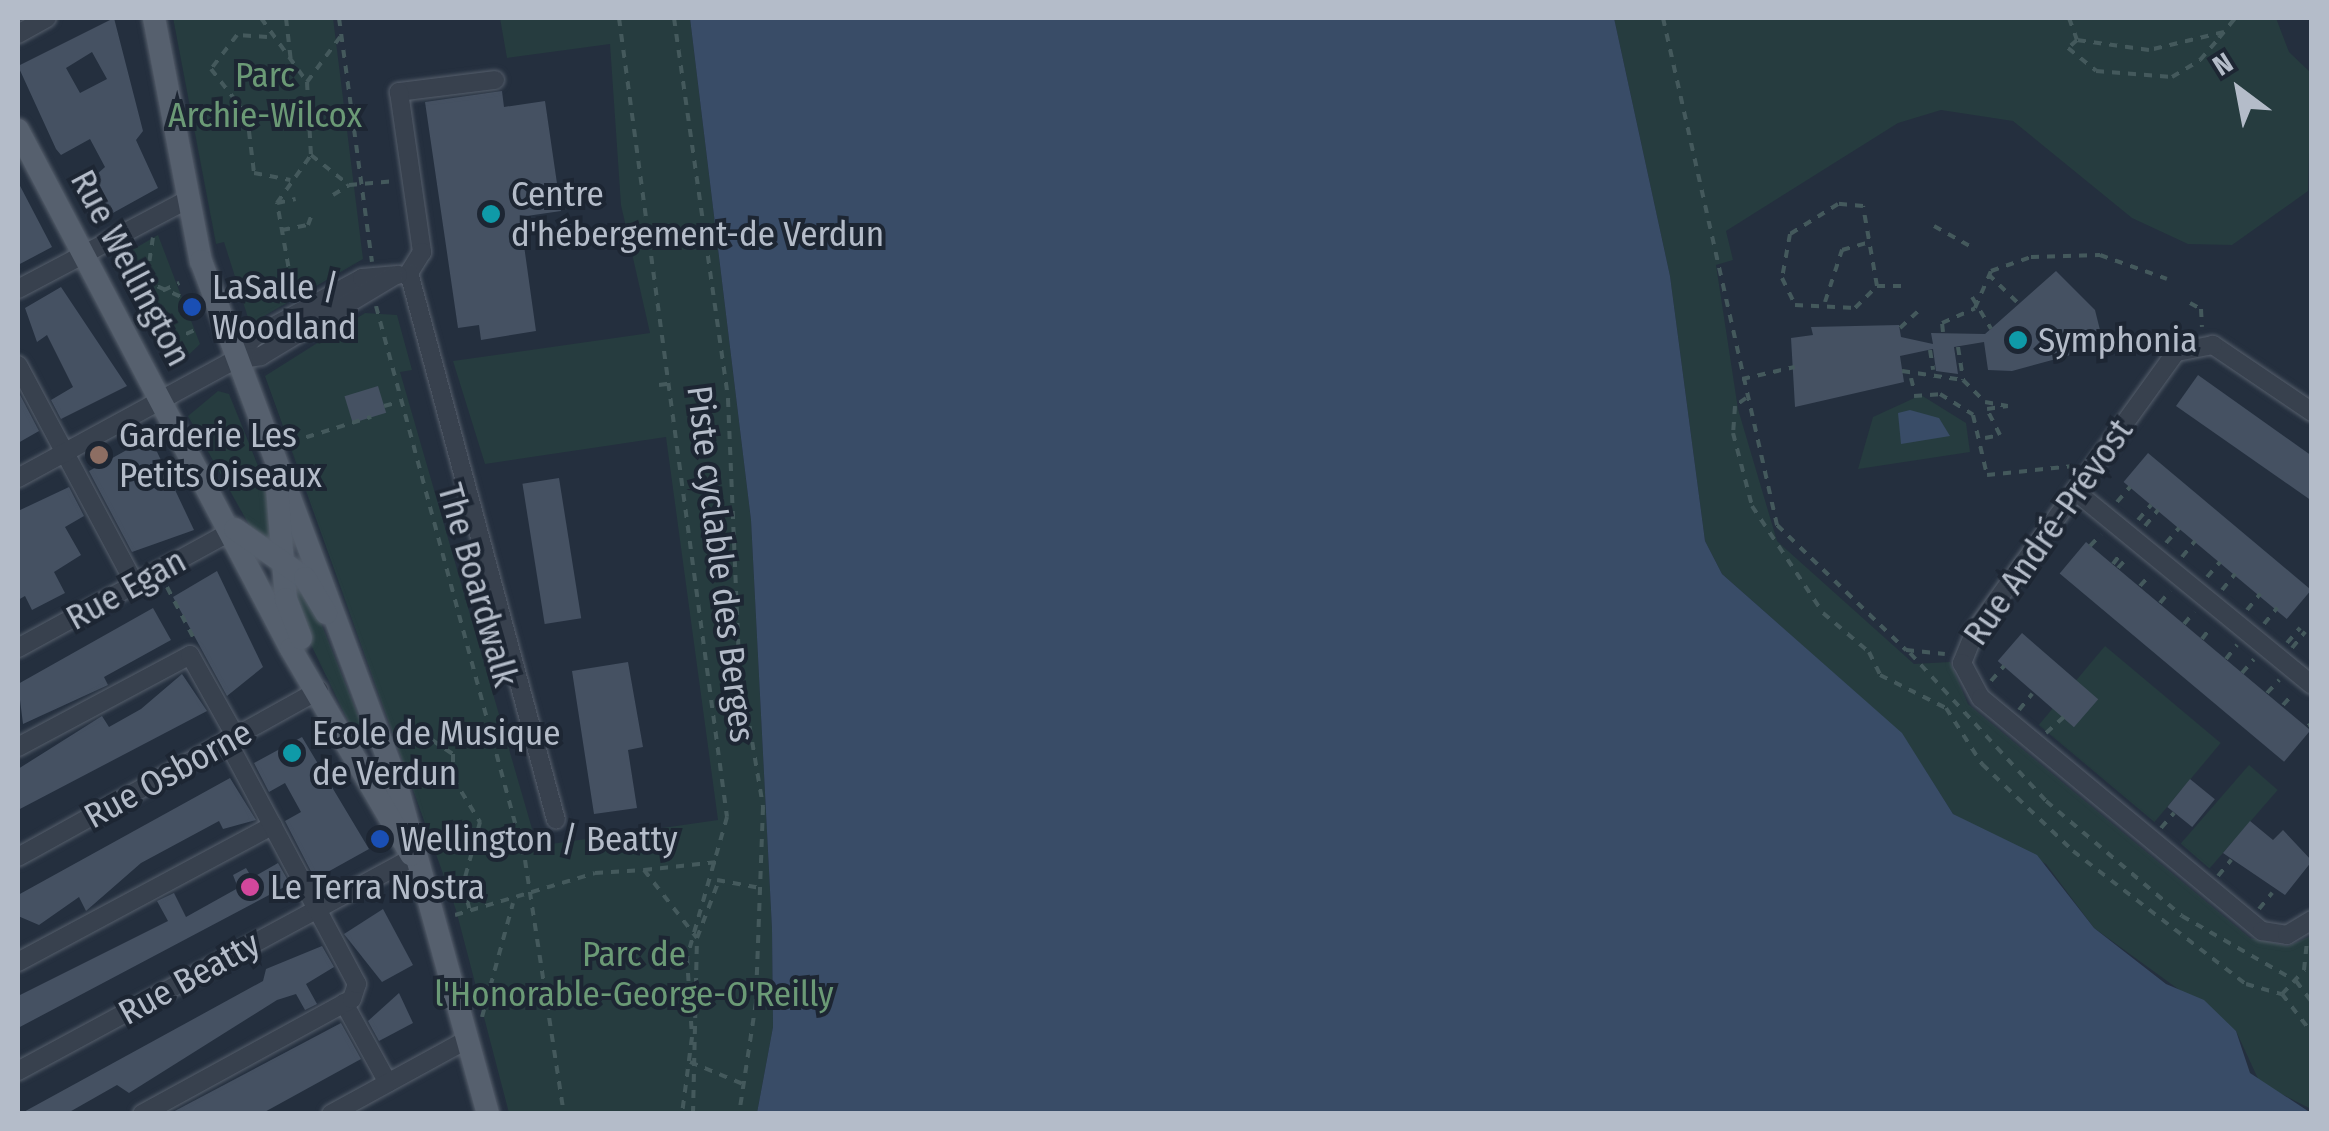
<!DOCTYPE html>
<meta charset="utf-8">
<style>
body{margin:0}
#map{position:relative;width:2329px;height:1131px;overflow:hidden;background:#242f3e;font-family:"Fira Sans Condensed",sans-serif}
div>[style]{position:absolute}
.green>*{inset:0;background:#263c3f;transform-origin:0 0}
.water>*{inset:0;background:#394c67}
.building>*{inset:0;background:#455162;transform-origin:0 0}
.path>*{height:4px;margin-top:-2px;transform-origin:0;background:repeating-linear-gradient(90deg,#44595c 0 8px,transparent 0 16px)}
.roads{filter:drop-shadow(0 0 2px #565f6c) drop-shadow(0 0 2px #565f6c)}
.minor>*{height:18px;margin:-9px;padding:0 9px;transform-origin:9px;border-radius:9px;background:#38414e}
.major>*{height:22px;margin:-11px;padding:0 11px;transform-origin:11px;border-radius:11px;background:#56606e}
.dots>*{width:28px;height:28px;translate:-50% -50%;box-sizing:border-box;border:5px solid #1d2633;border-radius:50%}
span{translate:-50% -50%;white-space:nowrap;text-align:center;line-height:1.15;-webkit-text-stroke:8px #1d2633;paint-order:stroke}
.park-label{font-size:35px;color:#6b9a76}
.poi-label{font-size:35px;color:#b4bcc9}
.left{translate:0 -50%;text-align:left}
.street-label{font-size:35px;color:#b4bcc9}
.frame{position:absolute;inset:0;border:20px solid #b4bcc9;pointer-events:none}
.north{position:absolute;left:2189px;top:40px;width:100px;height:100px;-webkit-text-stroke:8px #1d2633;paint-order:stroke;rotate:328deg;font-size:28px;font-weight:700;line-height:40px;text-align:center;color:#b4bcc9}
.north::after{content:'';display:block;margin:auto;width:35px;height:45px;background:#b4bcc9;clip-path:polygon(50% 0,100% 100%,50% 72%,0 100%)}
</style>
<div id="map">
<div class="green">
<div style="clip-path:polygon(173px 18px,333px 18px,363px 259px,250px 324px,224px 242px,216px 244px)"></div>
<div style="clip-path:polygon(500px 18px,690px 18px,751px 520px,772px 929px,773px 1027px,757px 1113px,509px 1113px,456px 910px,265px 376px,365px 313px,397px 315px,412px 370px,400px 372px,537px 846px,718px 820px,666px 437px,485px 464px,453px 361px,650px 333px,621px 205px,610px 44px,507px 58px)"></div>
<div style="clip-path:polygon(1614px 18px,2276px 18px,2289px 52px,2311px 73px,2308px 191px,2232px 245px,2188px 244px,2132px 218px,2013px 121px,1941px 110px,1898px 123px,1726px 231px,1733px 260px,1716px 265px,1738px 409px,1777px 541px,1914px 664px,1950px 662px,1968px 704px,2250px 938px,2288px 946px,2311px 936px,2311px 1109px,2260px 1083px,2236px 1031px,2094px 928px,2046px 864px,1953px 814px,1902px 734px,1722px 574px,1705px 541px,1670px 276px)"></div>
<div style="clip-path:polygon(158px 235px,182px 298px,178px 312px,187px 310px,200px 344px,175px 368px,115px 260px)"></div>
<div style="clip-path:polygon(218px 391px,229px 394px,271px 498px,274px 544px,252px 530px,188px 416px)"></div>
<div style="clip-path:polygon(1921px 395px,1966px 423px,1970px 452px,1858px 469px,1873px 417px)"></div>
<div style="clip-path:polygon(294px 580px,309px 593px,363px 728px,354px 733px,296px 614px)"></div>
<div style="left:2105px;top:646px;width:151px;height:103px;rotate:40deg"></div>
<div style="left:2249px;top:765px;width:38px;height:104px;rotate:41deg"></div>
</div>
<div class="water">
<div style="clip-path:polygon(690px 18px,1614px 18px,1670px 276px,1705px 541px,1722px 574px,1902px 733px,1953px 814px,2037px 855px,2094px 928px,2166px 984px,2204px 1000px,2236px 1031px,2250px 1073px,2311px 1113px,757px 1113px,773px 1027px,772px 929px,751px 520px)"></div>
<div style="clip-path:polygon(1910px 410px,1939px 418px,1950px 436px,1901px 444px,1898px 413px)"></div>
</div>
<div class="building">
<div style="clip-path:polygon(evenodd,114px 18px,143px 131px,136px 140px,158px 188px,93px 224px,83px 204px,95px 197px,87px 183px,105px 167px,90px 139px,61px 155px,56px 149px,18px 66px,114px 18px,92px 52px,107px 79px,80px 93px,66px 68px,92px 52px)"></div>
<div style="clip-path:polygon(502px 91px,504px 107px,545px 101px,561px 211px,520px 217px,536px 331px,481px 340px,479px 325px,458px 328px,425px 102px)"></div>
<div style="clip-path:polygon(18px 182px,52px 247px,18px 265px)"></div>
<div style="clip-path:polygon(2056px 271px,2095px 310px,2104px 346px,2012px 371px,1988px 370px,1984px 342px,1954px 347px,1958px 374px,1936px 371px,1933px 349px,1900px 356px,1904px 382px,1795px 407px,1791px 338px,1813px 335px,1811px 327px,1899px 325px,1901px 337px,1933px 344px,1931px 333px,1985px 334px)"></div>
<div style="clip-path:polygon(61px 287px,127px 386px,61px 419px,51px 400px,73px 387px,47px 335px,37px 342px,25px 308px)"></div>
<div style="clip-path:polygon(2198px 375px,2312px 456px,2312px 501px,2176px 406px)"></div>
<div style="left:378px;top:386px;width:28px;height:35px;rotate:73deg"></div>
<div style="clip-path:polygon(18px 391px,39px 431px,18px 443px)"></div>
<div style="clip-path:polygon(150px 437px,194px 530px,132px 552px,89px 471px)"></div>
<div style="left:2148px;top:453px;width:213px;height:38px;rotate:40deg"></div>
<div style="left:559px;top:478px;width:142px;height:37px;rotate:81deg"></div>
<div style="clip-path:polygon(69px 487px,84px 516px,65px 527px,81px 555px,54px 572px,65px 593px,32px 610px,25px 596px,18px 600px,18px 511px)"></div>
<div style="left:2086px;top:542px;width:293px;height:41px;rotate:40deg"></div>
<div style="clip-path:polygon(217px 571px,263px 667px,227px 696px,173px 597px)"></div>
<div style="clip-path:polygon(153px 608px,171px 640px,104px 677px,108px 685px,23px 724px,18px 684px)"></div>
<div style="left:2022px;top:633px;width:101px;height:37px;rotate:41deg"></div>
<div style="clip-path:polygon(628px 662px,643px 747px,628px 750px,637px 808px,594px 814px,572px 671px)"></div>
<div style="clip-path:polygon(182px 674px,207px 711px,18px 810px,18px 769px,102px 716px,109px 727px,141px 709px)"></div>
<div style="clip-path:polygon(302px 737px,369px 849px,315px 879px,285px 821px,301px 812px,285px 783px,269px 792px,254px 763px)"></div>
<div style="clip-path:polygon(230px 778px,256px 820px,223px 829px,219px 821px,141px 863px,86px 911px,79px 897px,39px 925px,18px 916px,18px 895px)"></div>
<div style="left:2190px;top:779px;width:32px;height:36px;rotate:39deg"></div>
<div style="clip-path:polygon(2250px 821px,2273px 840px,2283px 830px,2312px 861px,2285px 895px,2223px 853px)"></div>
<div style="clip-path:polygon(278px 863px,290px 884px,18px 1028px,18px 996px,168px 921px,157px 901px,174px 893px,186px 917px,238px 888px,233px 875px,246px 868px,252px 878px)"></div>
<div style="clip-path:polygon(383px 909px,413px 965px,382px 982px,344px 934px)"></div>
<div style="clip-path:polygon(322px 946px,334px 967px,306px 984px,317px 1004px,305px 1010px,296px 994px,277px 1000px,129px 1093px,117px 1085px,66px 1114px,20px 1114px,263px 981px,266px 969px)"></div>
<div style="clip-path:polygon(399px 993px,413px 1023px,379px 1041px,368px 1021px)"></div>
<div style="clip-path:polygon(341px 1023px,361px 1059px,261px 1114px,169px 1114px)"></div>
</div>
<div class="path">
<div style="left:261px;top:18px;width:79px;rotate:54.3deg"></div>
<div style="left:307px;top:82px;width:73px;rotate:86.9deg"></div>
<div style="left:311px;top:155px;width:48px;rotate:38.3deg"></div>
<div style="left:349px;top:185px;width:47px;rotate:-4.9deg"></div>
<div style="left:286px;top:18px;width:44px;rotate:83.5deg"></div>
<div style="left:339px;top:18px;width:246px;rotate:82.3deg"></div>
<div style="left:619px;top:18px;width:806px;rotate:82.3deg"></div>
<div style="left:727px;top:817px;width:146px;rotate:105.9deg"></div>
<div style="left:687px;top:957px;width:80px;rotate:86.4deg"></div>
<div style="left:692px;top:1037px;width:78px;rotate:97.4deg"></div>
<div style="left:674px;top:18px;width:385px;rotate:81.9deg"></div>
<div style="left:728px;top:399px;width:264px;rotate:87.6deg"></div>
<div style="left:739px;top:663px;width:146px;rotate:80.5deg"></div>
<div style="left:763px;top:807px;width:195px;rotate:92.1deg"></div>
<div style="left:756px;top:1002px;width:113px;rotate:98.6deg"></div>
<div style="left:1663px;top:18px;width:520px;rotate:77.33deg"></div>
<div style="left:1777px;top:525px;width:180px;rotate:44.1deg"></div>
<div style="left:1906px;top:650px;width:39px;rotate:6deg"></div>
<div style="left:2069px;top:18px;width:23px;rotate:70deg"></div>
<div style="left:2224px;top:32px;width:77px;rotate:166.5deg"></div>
<div style="left:2149px;top:50px;width:73px;rotate:-172.1deg"></div>
<div style="left:2077px;top:40px;width:12px;rotate:138deg"></div>
<div style="left:2068px;top:48px;width:36px;rotate:39deg"></div>
<div style="left:2096px;top:71px;width:76px;rotate:4.5deg"></div>
<div style="left:2172px;top:77px;width:33px;rotate:-31deg"></div>
<div style="left:2200px;top:60px;width:29px;rotate:-49deg"></div>
<div style="left:2219px;top:38px;width:26px;rotate:-51deg"></div>
<div style="left:267px;top:37px;width:30px;rotate:-176deg"></div>
<div style="left:237px;top:35px;width:43px;rotate:127.4deg"></div>
<div style="left:211px;top:69px;width:58px;rotate:52deg"></div>
<div style="left:247px;top:115px;width:58px;rotate:83.1deg"></div>
<div style="left:254px;top:173px;width:37px;rotate:11deg"></div>
<div style="left:307px;top:82px;width:56px;rotate:-53.7deg"></div>
<div style="left:333px;top:195px;width:19px;rotate:-32deg"></div>
<div style="left:277px;top:203px;width:19px;rotate:-12deg"></div>
<div style="left:1934px;top:226px;width:47px;rotate:29.3deg"></div>
<div style="left:282px;top:230px;width:26px;rotate:-11deg"></div>
<div style="left:308px;top:225px;width:12px;rotate:-70deg"></div>
<div style="left:114px;top:267px;width:79px;rotate:24deg"></div>
<div style="left:1988px;top:274px;width:46px;rotate:44.1deg"></div>
<div style="left:147px;top:277px;width:40px;rotate:-81.5deg"></div>
<div style="left:1877px;top:286px;width:81px;rotate:-99.9deg"></div>
<div style="left:1863px;top:206px;width:25px;rotate:-175deg"></div>
<div style="left:1838px;top:204px;width:57px;rotate:148deg"></div>
<div style="left:1790px;top:234px;width:45px;rotate:100.3deg"></div>
<div style="left:1782px;top:278px;width:30px;rotate:64deg"></div>
<div style="left:1795px;top:305px;width:60px;rotate:2.9deg"></div>
<div style="left:1855px;top:308px;width:31px;rotate:-45deg"></div>
<div style="left:1877px;top:286px;width:24px"></div>
<div style="left:1972px;top:297px;width:37px;rotate:59deg"></div>
<div style="left:294px;top:298px;width:97px;rotate:-100.1deg"></div>
<div style="left:277px;top:203px;width:59px;rotate:-54.7deg"></div>
<div style="left:1825px;top:302px;width:55px;rotate:-71.9deg"></div>
<div style="left:1842px;top:250px;width:25px;rotate:-16deg"></div>
<div style="left:2190px;top:303px;width:13px;rotate:29deg"></div>
<div style="left:2201px;top:309px;width:18px;rotate:87deg"></div>
<div style="left:134px;top:304px;width:50px;rotate:-25deg"></div>
<div style="left:376px;top:306px;width:574px;rotate:74.95deg"></div>
<div style="left:525px;top:860px;width:257px;rotate:81.3deg"></div>
<div style="left:1900px;top:328px;width:25px;rotate:-43deg"></div>
<div style="left:1943px;top:332px;width:9px;rotate:-96deg"></div>
<div style="left:1942px;top:323px;width:36px;rotate:-24deg"></div>
<div style="left:1975px;top:308px;width:40px;rotate:-66.6deg"></div>
<div style="left:1991px;top:271px;width:42px;rotate:-19.3deg"></div>
<div style="left:2031px;top:257px;width:69px;rotate:-1.7deg"></div>
<div style="left:2100px;top:255px;width:71px;rotate:19.7deg"></div>
<div style="left:157px;top:347px;width:44px;rotate:-24.2deg"></div>
<div style="left:1958px;top:347px;width:33px;rotate:81deg"></div>
<div style="left:1963px;top:380px;width:31px;rotate:45deg"></div>
<div style="left:1985px;top:402px;width:23px;rotate:10deg"></div>
<div style="left:1930px;top:350px;width:20px;rotate:81deg"></div>
<div style="left:1902px;top:371px;width:62px;rotate:8.4deg"></div>
<div style="left:1911px;top:378px;width:12px;rotate:76deg"></div>
<div style="left:1742px;top:379px;width:54px;rotate:-12.8deg"></div>
<div style="left:659px;top:385px;width:15px;rotate:-8deg"></div>
<div style="left:1914px;top:396px;width:26px;rotate:-4deg"></div>
<div style="left:1940px;top:394px;width:39px;rotate:32deg"></div>
<div style="left:1973px;top:415px;width:62px;rotate:76.9deg"></div>
<div style="left:1987px;top:475px;width:87px;rotate:-5.9deg"></div>
<div style="left:1746px;top:398px;width:14px;rotate:144deg"></div>
<div style="left:1735px;top:406px;width:27px;rotate:94deg"></div>
<div style="left:1733px;top:433px;width:75px;rotate:75.4deg"></div>
<div style="left:1752px;top:506px;width:128px;rotate:56.4deg"></div>
<div style="left:1823px;top:613px;width:60px;rotate:40.3deg"></div>
<div style="left:1869px;top:652px;width:25px;rotate:64deg"></div>
<div style="left:1880px;top:675px;width:74px;rotate:26.6deg"></div>
<div style="left:1946px;top:708px;width:67px;rotate:57.3deg"></div>
<div style="left:1982px;top:764px;width:126px;rotate:43.7deg"></div>
<div style="left:2073px;top:851px;width:218px;rotate:37.6deg"></div>
<div style="left:2246px;top:984px;width:37px;rotate:16deg"></div>
<div style="left:2282px;top:994px;width:33px;rotate:-47deg"></div>
<div style="left:2304px;top:970px;width:30px;rotate:-84deg"></div>
<div style="left:384px;top:406px;width:16px;rotate:-15deg"></div>
<div style="left:1985px;top:438px;width:15px;rotate:-11deg"></div>
<div style="left:2000px;top:435px;width:29px;rotate:-117deg"></div>
<div style="left:1987px;top:409px;width:21px;rotate:-8deg"></div>
<div style="left:291px;top:442px;width:84px;rotate:-17.4deg"></div>
<div style="left:2117px;top:502px;width:20px;rotate:-49deg"></div>
<div style="left:2138px;top:520px;width:20px;rotate:-49deg"></div>
<div style="left:2145px;top:526px;width:21px;rotate:-51deg"></div>
<div style="left:2166px;top:543px;width:20px;rotate:-49deg"></div>
<div style="left:2090px;top:546px;width:16px;rotate:-47deg"></div>
<div style="left:2182px;top:557px;width:21px;rotate:-51deg"></div>
<div style="left:2113px;top:564px;width:15px;rotate:-53deg"></div>
<div style="left:2118px;top:568px;width:15px;rotate:-48deg"></div>
<div style="left:2207px;top:577px;width:20px;rotate:-49deg"></div>
<div style="left:2140px;top:586px;width:15px;rotate:-48deg"></div>
<div style="left:167px;top:587px;width:56px;rotate:62.5deg"></div>
<div style="left:2222px;top:590px;width:21px;rotate:-51deg"></div>
<div style="left:2160px;top:603px;width:16px;rotate:-50deg"></div>
<div style="left:2247px;top:610px;width:21px;rotate:-51deg"></div>
<div style="left:2184px;top:624px;width:16px;rotate:-50deg"></div>
<div style="left:2264px;top:624px;width:21px;rotate:-51deg"></div>
<div style="left:2202px;top:639px;width:15px;rotate:-53deg"></div>
<div style="left:2287px;top:643px;width:20px;rotate:-49deg"></div>
<div style="left:2292px;top:648px;width:21px;rotate:-51deg"></div>
<div style="left:1910px;top:653px;width:201px;rotate:47.4deg"></div>
<div style="left:2046px;top:801px;width:178px;rotate:40.2deg"></div>
<div style="left:2182px;top:916px;width:131px;rotate:29.7deg"></div>
<div style="left:2296px;top:981px;width:26px;rotate:53deg"></div>
<div style="left:2226px;top:659px;width:18px;rotate:-52deg"></div>
<div style="left:2242px;top:673px;width:18px;rotate:-49deg"></div>
<div style="left:1991px;top:681px;width:20px;rotate:-49deg"></div>
<div style="left:2267px;top:693px;width:18px;rotate:-47deg"></div>
<div style="left:2283px;top:705px;width:15px;rotate:-48deg"></div>
<div style="left:2019px;top:710px;width:21px;rotate:-51deg"></div>
<div style="left:2308px;top:726px;width:5px;rotate:-37deg"></div>
<div style="left:2046px;top:733px;width:25px;rotate:-42deg"></div>
<div style="left:432px;top:740px;width:25px;rotate:34deg"></div>
<div style="left:453px;top:754px;width:24px;rotate:90deg"></div>
<div style="left:453px;top:778px;width:52px;rotate:58.5deg"></div>
<div style="left:480px;top:822px;width:65px;rotate:105.1deg"></div>
<div style="left:463px;top:885px;width:28px;rotate:75deg"></div>
<div style="left:2161px;top:828px;width:20px;rotate:-49deg"></div>
<div style="left:644px;top:870px;width:74px;rotate:-6.2deg"></div>
<div style="left:2218px;top:876px;width:21px;rotate:-51deg"></div>
<div style="left:717px;top:880px;width:44px;rotate:10.5deg"></div>
<div style="left:2259px;top:909px;width:21px;rotate:-51deg"></div>
<div style="left:455px;top:915px;width:146px;rotate:-16.7deg"></div>
<div style="left:595px;top:873px;width:49px;rotate:-3.5deg"></div>
<div style="left:644px;top:870px;width:86px;rotate:52.1deg"></div>
<div style="left:2282px;top:994px;width:49px;rotate:52.4deg"></div>
<div style="left:482px;top:1017px;width:118px;rotate:-74.8deg"></div>
<div style="left:690px;top:1062px;width:57px;rotate:22.5deg"></div>
<div style="left:693px;top:1114px;width:176px;rotate:-88.7deg"></div>
<div style="left:697px;top:938px;width:62px;rotate:-69.2deg"></div>
</div>
<div class="roads">
<div class="minor">
<div style="left:18px;top:34px;width:33px;rotate:-29deg"></div>
<div style="left:495px;top:80px;width:97px;rotate:172.9deg"></div>
<div style="left:399px;top:92px;width:162px;rotate:81.8deg"></div>
<div style="left:422px;top:252px;width:25px;rotate:122deg"></div>
<div style="left:409px;top:273px;width:566px;rotate:74.96deg"></div>
<div style="left:18px;top:289px;width:189px;rotate:-27.8deg"></div>
<div style="left:234px;top:360px;width:30px;rotate:-49deg"></div>
<div style="left:254px;top:337px;width:123px;rotate:-28.6deg"></div>
<div style="left:362px;top:278px;width:36px;rotate:-5deg"></div>
<div style="left:18px;top:365px;width:248px;rotate:61.9deg"></div>
<div style="left:2312px;top:412px;width:120px;rotate:-145.9deg"></div>
<div style="left:2213px;top:345px;width:38px;rotate:169deg"></div>
<div style="left:2176px;top:352px;width:344px;rotate:125.8deg"></div>
<div style="left:1975px;top:631px;width:35px;rotate:112deg"></div>
<div style="left:1962px;top:663px;width:40px;rotate:62deg"></div>
<div style="left:1981px;top:698px;width:365px;rotate:39.7deg"></div>
<div style="left:2262px;top:931px;width:25px;rotate:9deg"></div>
<div style="left:2287px;top:935px;width:29px;rotate:-31deg"></div>
<div style="left:18px;top:478px;width:246px;rotate:-28.6deg"></div>
<div style="left:234px;top:360px;width:27px;rotate:-8deg"></div>
<div style="left:261px;top:356px;width:155px;rotate:-31deg"></div>
<div style="left:2075px;top:491px;width:306px;rotate:39.3deg"></div>
<div style="left:18px;top:648px;width:247px;rotate:-28.7deg"></div>
<div style="left:18px;top:747px;width:195px;rotate:-28.1deg"></div>
<div style="left:190px;top:655px;width:94px;rotate:60.7deg"></div>
<div style="left:18px;top:857px;width:344px;rotate:-29deg"></div>
<div style="left:18px;top:962px;width:289px;rotate:-28.2deg"></div>
<div style="left:344px;top:1003px;width:91px;rotate:61.2deg"></div>
<div style="left:18px;top:1071px;width:449px;rotate:-28.4deg"></div>
<div style="left:142px;top:1114px;width:239px;rotate:-28.7deg"></div>
<div style="left:352px;top:999px;width:16px;rotate:-72deg"></div>
<div style="left:357px;top:984px;width:274px;rotate:-118.1deg"></div>
<div style="left:331px;top:1114px;width:156px;rotate:-28.7deg"></div>
</div>
<div class="major">
<div style="left:154px;top:18px;width:248px;rotate:79.1deg"></div>
<div style="left:201px;top:261px;width:549px;rotate:69.42deg"></div>
<div style="left:394px;top:775px;width:352px;rotate:74.5deg"></div>
<div style="left:18px;top:130px;width:586px;rotate:62.26deg"></div>
<div style="left:291px;top:649px;width:238px;rotate:59.7deg"></div>
<div style="left:276px;top:475px;width:124px;rotate:85.4deg"></div>
<div style="left:286px;top:599px;width:42px;rotate:69deg"></div>
<div style="left:235px;top:529px;width:85px;rotate:35deg"></div>
<div style="left:305px;top:578px;width:41px;rotate:59deg"></div>
</div>
</div>
<div class="dots">
<div style="left:491px;top:214px;background:#0f9aa8"></div>
<div style="left:192px;top:307px;background:#1a4fb4"></div>
<div style="left:2018px;top:340px;background:#0f9aa8"></div>
<div style="left:99px;top:455px;background:#8d6e63"></div>
<div style="left:292px;top:753px;background:#0f9aa8"></div>
<div style="left:380px;top:839px;background:#1a4fb4"></div>
<div style="left:250px;top:887px;background:#d1479c"></div>
</div>
<div class="park-label">
<span style="left:265px;top:95px">Parc<br>Archie-Wilcox</span>
<span style="left:634px;top:974px">Parc de<br>l'Honorable-George-O'Reilly</span>
</div>
<div class="poi-label">
<span class="left" style="left:511px;top:214px">Centre<br>d'hébergement-de Verdun</span>
<span class="left" style="left:212px;top:307px">LaSalle /<br>Woodland</span>
<span class="left" style="left:2038px;top:340px">Symphonia</span>
<span class="left" style="left:119px;top:455px">Garderie Les<br>Petits Oiseaux</span>
<span class="left" style="left:312px;top:753px">Ecole de Musique<br>de Verdun</span>
<span class="left" style="left:400px;top:839px">Wellington / Beatty</span>
<span class="left" style="left:270px;top:887px">Le Terra Nostra</span>
</div>
<div class="street-label">
<span style="left:131px;top:268px;rotate:62deg">Rue Wellington</span>
<span style="left:2048px;top:532px;rotate:-55deg">Rue André-Prévost</span>
<span style="left:721px;top:564px;rotate:83deg">Piste cyclable des Berges</span>
<span style="left:478px;top:585px;rotate:74deg">The Boardwalk</span>
<span style="left:126px;top:589px;rotate:-29deg">Rue Egan</span>
<span style="left:168px;top:774px;rotate:-29deg">Rue Osborne</span>
<span style="left:189px;top:978px;rotate:-29deg">Rue Beatty</span>
</div>
<div class="frame"></div>
<div class="north">N</div>
</div>
